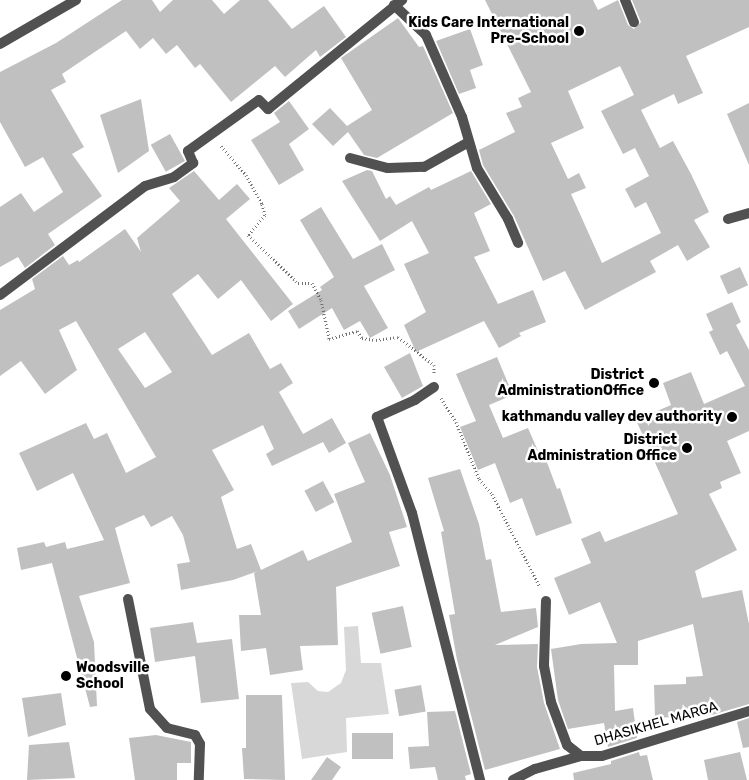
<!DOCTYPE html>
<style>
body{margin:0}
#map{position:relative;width:749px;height:780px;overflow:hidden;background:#fff;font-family:Rubik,sans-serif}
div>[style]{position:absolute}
.green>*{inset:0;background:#d8d8d8}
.building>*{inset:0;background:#c0c0c0;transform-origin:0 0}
.path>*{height:3px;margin-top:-1.5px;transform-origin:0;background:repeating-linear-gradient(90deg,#737373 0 1px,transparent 0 3.5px)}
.service>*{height:10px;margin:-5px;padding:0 5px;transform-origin:5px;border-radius:5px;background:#515151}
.minor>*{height:10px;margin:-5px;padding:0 5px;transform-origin:5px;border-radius:5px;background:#515151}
.dots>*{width:14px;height:14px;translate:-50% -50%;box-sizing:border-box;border:2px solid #fff;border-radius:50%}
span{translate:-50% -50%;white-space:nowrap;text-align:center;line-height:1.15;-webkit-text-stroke:5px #fff;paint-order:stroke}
.poi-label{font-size:14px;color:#000;font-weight:700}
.right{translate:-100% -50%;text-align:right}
.left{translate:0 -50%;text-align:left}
.street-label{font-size:14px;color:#000}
</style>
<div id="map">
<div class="green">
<div style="clip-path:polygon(358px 626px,361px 663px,381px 663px,389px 714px,346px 718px,347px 752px,302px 759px,291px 683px,308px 682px,318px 691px,328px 692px,341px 683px,346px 670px,344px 627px)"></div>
</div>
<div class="building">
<div style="clip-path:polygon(122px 0,152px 0,160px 12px,173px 0,212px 0,224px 14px,240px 0,268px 0,292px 29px,324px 6px,346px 37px,320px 57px,316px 50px,285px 77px,275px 66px,231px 102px,200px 64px,195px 68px,177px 45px,166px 54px,153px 38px,140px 49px,126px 31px,62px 74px,66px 82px,51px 90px,84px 147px,72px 154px,102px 196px,48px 234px,55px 245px,25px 268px,18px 257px,0 267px,0 207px,21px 193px,34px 212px,63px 192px,43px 157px,25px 167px,0 122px,0 72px,56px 43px)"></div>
<div style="clip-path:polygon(evenodd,485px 0,593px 0,598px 10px,618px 0,628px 25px,634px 29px,641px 22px,632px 0,749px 0,749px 27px,686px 56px,703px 93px,678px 104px,674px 94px,641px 110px,660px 148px,673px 141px,691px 174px,709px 212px,694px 220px,710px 247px,687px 261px,678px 245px,650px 261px,656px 272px,585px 310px,565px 271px,543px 281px,514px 216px,483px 165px,479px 150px,515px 132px,506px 113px,522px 107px,518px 98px,531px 92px,485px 0,620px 66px,634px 95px,601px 111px,623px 154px,635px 148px,649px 176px,625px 189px,635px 208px,646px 202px,661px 233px,602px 263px,571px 194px,586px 188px,579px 173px,568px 179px,551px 143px,584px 128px,568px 91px,620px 66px)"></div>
<div style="clip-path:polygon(398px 18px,419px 47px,423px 46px,453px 113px,377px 158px,364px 155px,348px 132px,333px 146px,312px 124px,330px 108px,347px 126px,372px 110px,341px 58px)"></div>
<div style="clip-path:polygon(470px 29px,483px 65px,470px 70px,476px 88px,459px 94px,436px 41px)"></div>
<div style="clip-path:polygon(141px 99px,149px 151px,118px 173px,100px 115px)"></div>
<div style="clip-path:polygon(289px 101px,309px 129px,289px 144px,304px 170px,279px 185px,251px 140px,280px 122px,274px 113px)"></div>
<div style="clip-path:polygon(749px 103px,749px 165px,727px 114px)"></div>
<div style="left:170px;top:134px;width:31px;height:22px;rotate:61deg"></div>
<div style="clip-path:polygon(367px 170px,372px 171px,386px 199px,390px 196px,396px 205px,429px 187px,431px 190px,471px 171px,491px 204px,474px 213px,490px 251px,474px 257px,498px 304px,533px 290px,546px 322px,519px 333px,521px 336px,499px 348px,484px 321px,416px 352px,404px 325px,426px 312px,404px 264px,429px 253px,412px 221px,380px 241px,342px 181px)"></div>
<div style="clip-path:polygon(evenodd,194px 171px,219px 200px,237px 184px,250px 199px,226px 219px,293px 304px,271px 321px,241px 280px,218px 299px,198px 274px,172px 294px,212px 355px,249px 333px,270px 369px,281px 363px,293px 383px,279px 392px,303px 434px,332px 418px,346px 443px,329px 453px,323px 442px,272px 466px,266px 454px,274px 449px,263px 425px,212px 450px,234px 490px,221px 497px,237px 549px,251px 544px,261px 570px,303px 550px,308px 561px,352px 542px,334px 494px,365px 482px,348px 443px,370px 433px,390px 475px,407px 527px,389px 532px,400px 566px,336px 587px,338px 645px,300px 646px,303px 670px,270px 675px,266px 648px,241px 651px,239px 615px,261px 615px,254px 573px,258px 571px,233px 580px,181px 590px,177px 564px,190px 562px,183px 535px,172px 516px,151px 527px,144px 515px,115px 528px,130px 583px,79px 596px,94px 642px,97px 706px,90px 707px,52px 563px,21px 570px,17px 548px,44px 542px,46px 547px,65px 542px,67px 549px,104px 540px,73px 473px,37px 491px,19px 453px,86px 423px,94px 439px,107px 433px,126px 473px,156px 457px,76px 321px,59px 330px,77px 370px,45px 394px,21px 361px,0 376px,0 310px,35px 289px,32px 279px,63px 256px,69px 265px,78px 260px,79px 262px,125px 229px,141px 252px,137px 238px,180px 201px,169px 188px,194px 171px,145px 332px,172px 372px,145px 388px,118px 349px,145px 332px)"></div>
<div style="clip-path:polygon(321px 207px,353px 259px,382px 244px,395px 270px,364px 286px,388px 328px,370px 338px,360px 321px,344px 330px,332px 308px,299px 329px,288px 311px,322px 290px,320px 287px,334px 277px,300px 220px)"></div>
<div style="left:740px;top:267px;width:20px;height:22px;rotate:66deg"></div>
<div style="clip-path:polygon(732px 302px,741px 322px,736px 325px,749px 350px,749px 431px,727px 441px,741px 473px,720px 482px,722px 488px,709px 494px,737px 550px,695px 571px,702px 598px,742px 590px,749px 624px,749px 704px,712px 715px,655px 718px,654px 685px,686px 684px,686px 677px,703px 676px,693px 624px,638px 641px,638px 665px,614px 665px,615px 711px,633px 708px,637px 738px,608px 747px,604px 723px,568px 729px,558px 700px,551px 649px,581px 644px,617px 643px,600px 602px,569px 615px,554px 578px,591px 563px,581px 539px,600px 531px,605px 542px,678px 514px,636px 420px,671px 405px,663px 383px,691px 372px,704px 404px,745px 386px,727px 351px,720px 355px,709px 332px,713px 330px,706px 314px)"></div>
<div style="clip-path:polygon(410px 353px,423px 386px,402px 398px,384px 367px)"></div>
<div style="clip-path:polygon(497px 357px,513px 395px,489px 405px,503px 438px,528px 428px,538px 451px,542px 449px,557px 489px,560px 488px,572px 523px,536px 536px,522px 498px,510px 503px,495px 463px,478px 470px,460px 427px,476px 421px,456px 374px)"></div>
<div style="clip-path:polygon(460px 469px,479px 524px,486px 560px,491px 559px,501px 612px,536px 608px,538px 627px,495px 645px,538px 644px,537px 667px,544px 703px,560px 749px,485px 770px,457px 660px,449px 615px,455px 614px,441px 532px,444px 531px,428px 478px)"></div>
<div style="left:323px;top:481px;width:24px;height:21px;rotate:62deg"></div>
<div style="left:403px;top:606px;width:42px;height:32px;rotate:78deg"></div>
<div style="clip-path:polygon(193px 622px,197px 643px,232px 639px,239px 699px,201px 703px,195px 656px,155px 662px,150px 628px)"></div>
<div style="left:421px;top:685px;width:27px;height:27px;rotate:80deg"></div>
<div style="clip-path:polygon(61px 693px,66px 725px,28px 737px,22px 698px)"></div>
<div style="clip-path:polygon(246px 695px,282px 695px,285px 780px,244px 779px,242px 748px,246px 748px)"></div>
<div style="clip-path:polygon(455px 711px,471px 774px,465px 776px,466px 780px,438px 780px,435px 767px,410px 769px,408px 747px,429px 746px,427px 712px)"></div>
<div style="clip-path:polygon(749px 718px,749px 747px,743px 748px,737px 722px)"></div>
<div style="left:393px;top:733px;width:26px;height:41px;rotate:90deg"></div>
<div style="clip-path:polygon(156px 735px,191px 742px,191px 763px,177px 763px,177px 780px,135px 780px,129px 738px)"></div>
<div style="clip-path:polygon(69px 742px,75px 778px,27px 780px,29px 745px)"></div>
<div style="clip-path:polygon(639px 752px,640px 756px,647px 755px,653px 780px,574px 780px,573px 773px,611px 764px,611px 761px)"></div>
<div style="clip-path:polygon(740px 752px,747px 780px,708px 780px,704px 760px)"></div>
<div style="clip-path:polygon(327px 757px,341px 767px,332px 780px,311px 780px)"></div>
</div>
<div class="path">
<div style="left:221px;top:146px;width:38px;rotate:49deg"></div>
<div style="left:246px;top:175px;width:33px;rotate:61deg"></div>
<div style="left:262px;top:204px;width:11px;rotate:75deg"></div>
<div style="left:265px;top:215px;width:26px;rotate:130deg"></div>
<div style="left:248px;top:235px;width:69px;rotate:43.8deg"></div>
<div style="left:298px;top:283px;width:14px"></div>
<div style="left:312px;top:283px;width:19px;rotate:62deg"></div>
<div style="left:321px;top:300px;width:40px;rotate:78deg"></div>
<div style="left:329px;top:339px;width:29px;rotate:-16deg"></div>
<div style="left:357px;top:331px;width:9px;rotate:54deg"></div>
<div style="left:362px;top:338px;width:14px;rotate:8deg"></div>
<div style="left:376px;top:340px;width:22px;rotate:-8deg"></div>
<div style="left:398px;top:337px;width:46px;rotate:37.9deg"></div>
<div style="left:434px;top:365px;width:9px;rotate:90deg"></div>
<div style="left:441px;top:398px;width:28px;rotate:58deg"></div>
<div style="left:456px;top:422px;width:61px;rotate:68deg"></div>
<div style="left:479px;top:479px;width:20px;rotate:49deg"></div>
<div style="left:492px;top:494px;width:105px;rotate:62.7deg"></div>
</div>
<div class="service">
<div style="left:394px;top:5px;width:44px;rotate:43.2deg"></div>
<div style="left:426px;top:35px;width:90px;rotate:66.3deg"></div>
<div style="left:462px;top:117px;width:53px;rotate:73.6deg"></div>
<div style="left:477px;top:168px;width:60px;rotate:58.7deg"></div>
<div style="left:508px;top:219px;width:26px;rotate:67deg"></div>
<div style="left:350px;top:158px;width:39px;rotate:15deg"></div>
<div style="left:388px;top:168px;width:36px;rotate:-2deg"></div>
<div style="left:424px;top:167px;width:51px;rotate:-29.1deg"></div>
<div style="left:128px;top:599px;width:112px;rotate:78.7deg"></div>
<div style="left:150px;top:709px;width:25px;rotate:48deg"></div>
<div style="left:167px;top:728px;width:29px;rotate:14deg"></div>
<div style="left:195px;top:735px;width:10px;rotate:61deg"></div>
<div style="left:200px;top:744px;width:36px;rotate:92deg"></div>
<div style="left:546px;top:601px;width:65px;rotate:91.8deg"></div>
<div style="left:544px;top:666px;width:37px;rotate:79deg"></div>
<div style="left:551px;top:702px;width:46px;rotate:69.6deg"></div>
<div style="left:567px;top:745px;width:18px;rotate:38deg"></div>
</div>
<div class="minor">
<div style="left:625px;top:0;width:24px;rotate:68deg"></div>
<div style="left:0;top:44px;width:88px;rotate:-30.1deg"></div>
<div style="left:728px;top:219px;width:22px;rotate:-16deg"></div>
<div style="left:0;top:295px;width:181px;rotate:-36.9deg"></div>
<div style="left:145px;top:186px;width:30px;rotate:-17deg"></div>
<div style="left:174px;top:177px;width:24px;rotate:-36deg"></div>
<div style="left:193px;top:163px;width:13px;rotate:-113deg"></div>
<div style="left:188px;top:151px;width:87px;rotate:-35.7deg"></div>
<div style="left:259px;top:100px;width:13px;rotate:45deg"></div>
<div style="left:268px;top:109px;width:173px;rotate:-39.1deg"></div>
<div style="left:434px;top:387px;width:23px;rotate:146deg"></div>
<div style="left:415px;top:400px;width:42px;rotate:155.9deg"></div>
<div style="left:377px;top:417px;width:102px;rotate:70deg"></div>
<div style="left:412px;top:513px;width:276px;rotate:75.7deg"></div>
<div style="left:513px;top:780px;width:25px;rotate:-27deg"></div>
<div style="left:535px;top:769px;width:48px;rotate:-15.8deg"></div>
<div style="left:581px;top:756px;width:21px"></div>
<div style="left:602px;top:756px;width:154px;rotate:-17deg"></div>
</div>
<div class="dots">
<div style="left:579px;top:31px;background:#000"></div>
<div style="left:654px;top:383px;background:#000"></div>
<div style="left:732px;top:417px;background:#000"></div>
<div style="left:687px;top:448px;background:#000"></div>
<div style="left:66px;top:676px;background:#000"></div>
</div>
<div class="poi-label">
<span class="right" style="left:569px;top:31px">Kids Care International<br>Pre-School</span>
<span class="right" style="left:644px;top:383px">District<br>AdministrationOffice</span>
<span class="right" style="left:722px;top:417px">kathmandu valley dev authority</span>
<span class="right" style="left:677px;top:448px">District<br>Administration Office</span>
<span class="left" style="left:76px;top:676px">Woodsville<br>School</span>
</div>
<div class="street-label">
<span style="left:656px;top:724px;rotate:-16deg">DHASIKHEL MARGA</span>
</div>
</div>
